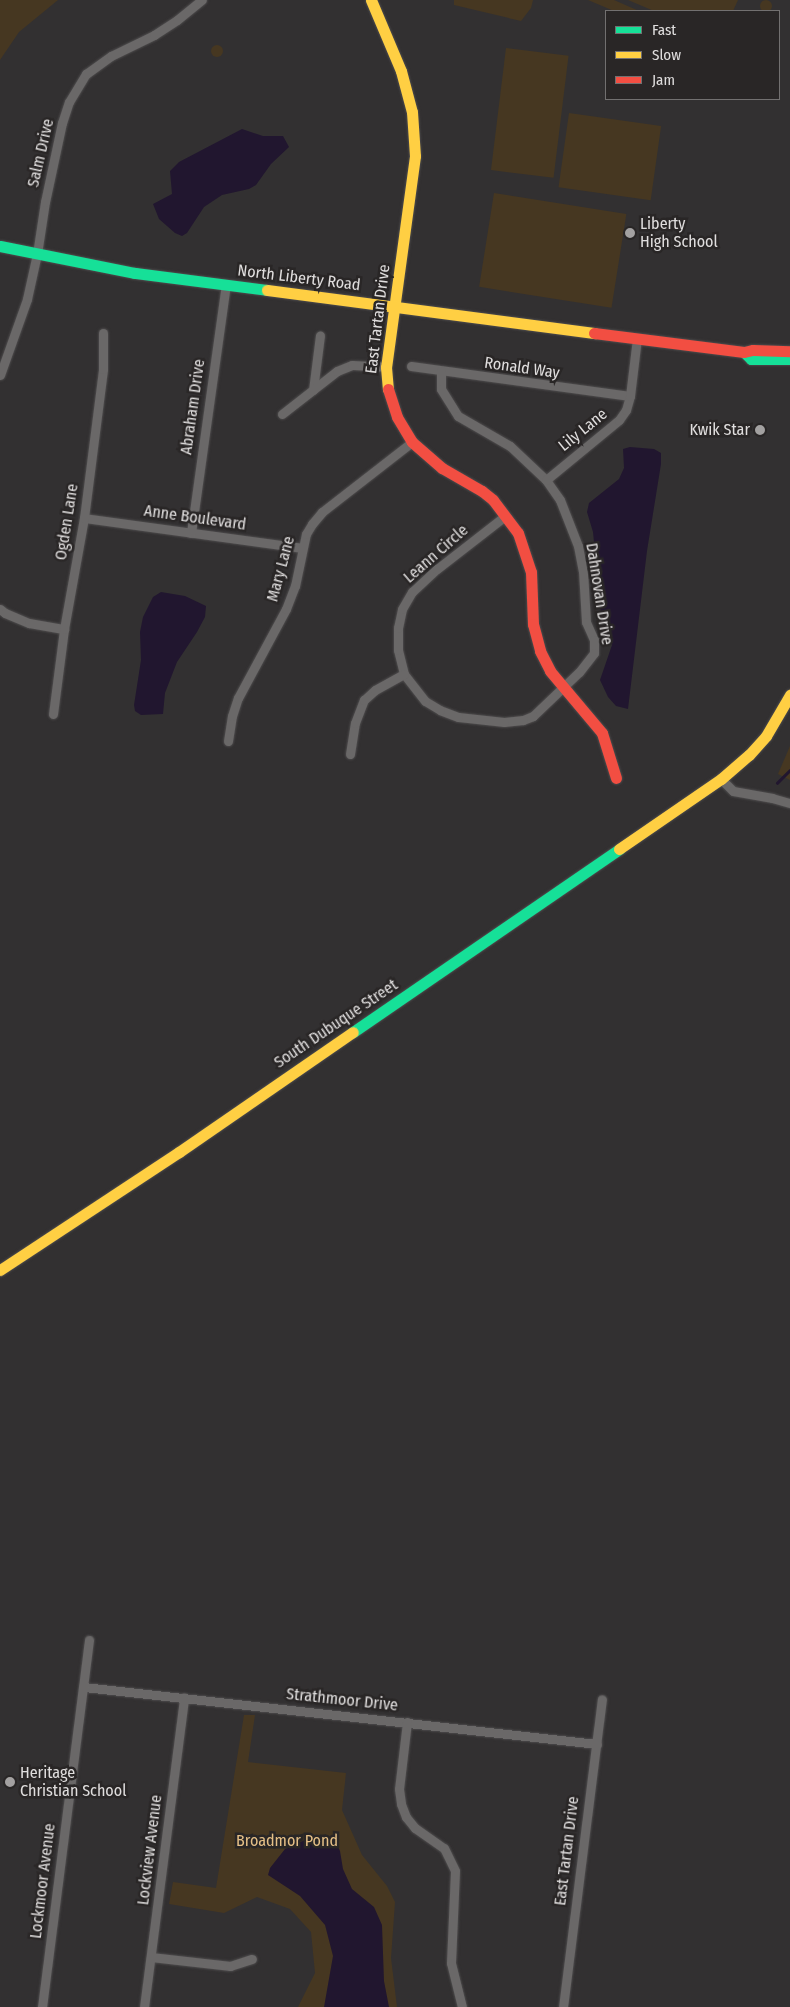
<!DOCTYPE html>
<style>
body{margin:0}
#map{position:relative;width:790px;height:2007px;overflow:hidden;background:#323031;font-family:"Fira Sans Condensed",sans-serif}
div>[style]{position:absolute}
.green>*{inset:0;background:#463721;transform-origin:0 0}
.round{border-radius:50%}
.water>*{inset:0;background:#21162f}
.stream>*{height:2.5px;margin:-1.25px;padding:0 1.25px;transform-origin:1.25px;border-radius:1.25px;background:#21162f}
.roads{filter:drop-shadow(0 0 1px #4e4c4d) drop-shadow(0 0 1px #4e4c4d)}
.street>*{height:9px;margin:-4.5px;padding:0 4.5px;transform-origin:4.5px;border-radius:4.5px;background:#6a6868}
.fast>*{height:11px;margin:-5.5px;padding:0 5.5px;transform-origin:5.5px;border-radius:5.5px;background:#16e098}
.slow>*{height:11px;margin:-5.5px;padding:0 5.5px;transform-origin:5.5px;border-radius:5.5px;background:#ffcf43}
.jam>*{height:11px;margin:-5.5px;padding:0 5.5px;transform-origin:5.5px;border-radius:5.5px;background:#f24e42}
.dots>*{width:14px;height:14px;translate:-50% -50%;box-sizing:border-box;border:2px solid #292626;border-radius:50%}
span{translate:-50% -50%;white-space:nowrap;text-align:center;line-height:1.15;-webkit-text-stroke:5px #292626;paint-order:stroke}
.street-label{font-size:16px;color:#e0dede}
.poi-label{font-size:16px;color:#e0dede}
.left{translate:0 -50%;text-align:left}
.right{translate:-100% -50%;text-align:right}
.park-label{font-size:16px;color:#e6c087}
.legend{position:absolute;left:605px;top:10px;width:175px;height:90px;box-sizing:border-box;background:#292626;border:1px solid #727070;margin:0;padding:6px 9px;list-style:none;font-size:15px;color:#e0dede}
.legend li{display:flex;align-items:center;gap:10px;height:25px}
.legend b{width:25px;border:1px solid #727070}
</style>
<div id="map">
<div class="green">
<div style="clip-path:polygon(0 0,58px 0,19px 32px,0 60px)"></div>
<div style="clip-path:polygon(454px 0,533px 0,531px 8px,521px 21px,454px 5px)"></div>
<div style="clip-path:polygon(588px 0,614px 0,639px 11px,614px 11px)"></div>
<div style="clip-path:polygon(628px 0,738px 0,733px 11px,654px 11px)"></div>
<div class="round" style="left:760px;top:0;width:12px;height:12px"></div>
<div class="round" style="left:211px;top:45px;width:12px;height:12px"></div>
<div style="left:506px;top:48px;width:63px;height:123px;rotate:7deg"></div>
<div style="left:569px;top:113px;width:93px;height:75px;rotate:8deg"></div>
<div style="left:494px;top:193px;width:134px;height:95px;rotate:9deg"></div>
<div style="clip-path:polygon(790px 746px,790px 780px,778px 774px)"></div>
<div style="clip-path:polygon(244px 1715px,255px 1715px,248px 1762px,346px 1773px,342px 1810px,362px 1855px,387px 1886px,395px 1902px,391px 1958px,397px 2007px,298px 2007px,315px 1973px,311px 1932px,290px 1909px,257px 1897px,224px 1913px,169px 1904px,173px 1882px,216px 1888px)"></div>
</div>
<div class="water">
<div style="clip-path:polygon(242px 129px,263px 136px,283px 136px,289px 147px,271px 164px,256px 185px,249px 189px,222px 195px,204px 207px,187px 233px,182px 236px,175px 233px,159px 219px,153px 204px,172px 194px,170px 171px,179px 162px)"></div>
<div style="clip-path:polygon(630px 447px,654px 449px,661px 453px,661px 464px,647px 551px,628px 709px,616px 706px,608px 697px,600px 680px,612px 645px,602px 624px,593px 532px,587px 512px,589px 503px,619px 479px,624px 468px,623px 449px)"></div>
<div style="clip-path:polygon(161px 592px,185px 596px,206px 606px,205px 617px,197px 632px,177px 662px,165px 693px,163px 714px,141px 715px,135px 711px,134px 705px,141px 660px,140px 632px,143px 617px,153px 597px)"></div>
<div style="clip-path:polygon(327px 1838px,335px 1840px,340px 1851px,343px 1869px,352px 1889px,374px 1907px,382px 1925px,384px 1981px,389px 2007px,324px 2007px,333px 1956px,325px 1925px,300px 1896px,268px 1875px,270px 1868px,285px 1849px,307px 1839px)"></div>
</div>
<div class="stream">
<div style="left:777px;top:783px;width:18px;rotate:-45deg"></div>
</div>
<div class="roads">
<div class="street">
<div style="left:411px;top:366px;width:221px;rotate:7.8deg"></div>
<div style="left:441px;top:371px;width:18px;rotate:90deg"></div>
<div style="left:441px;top:389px;width:32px;rotate:58deg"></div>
<div style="left:458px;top:416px;width:60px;rotate:30deg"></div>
<div style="left:510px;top:446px;width:50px;rotate:43.4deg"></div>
<div style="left:546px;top:480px;width:24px;rotate:55deg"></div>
<div style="left:560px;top:500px;width:49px;rotate:68.6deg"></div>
<div style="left:578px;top:546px;width:25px;rotate:79deg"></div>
<div style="left:583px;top:571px;width:51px;rotate:86.6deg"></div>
<div style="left:586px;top:622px;width:20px;rotate:66deg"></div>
<div style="left:594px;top:640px;width:13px;rotate:90deg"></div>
<div style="left:594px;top:653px;width:24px;rotate:128deg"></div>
<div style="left:579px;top:672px;width:64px;rotate:136.3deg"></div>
<div style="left:533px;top:716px;width:11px;rotate:158deg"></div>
<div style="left:523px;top:720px;width:19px;rotate:174deg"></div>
<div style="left:504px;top:722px;width:46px;rotate:-173.8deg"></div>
<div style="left:458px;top:717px;width:19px;rotate:-159deg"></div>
<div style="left:440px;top:710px;width:17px;rotate:-149deg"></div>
<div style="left:425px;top:701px;width:34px;rotate:-128deg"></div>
<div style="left:404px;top:674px;width:25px;rotate:-104deg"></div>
<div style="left:398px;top:650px;width:22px;rotate:-90deg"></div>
<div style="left:398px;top:628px;width:19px;rotate:-78deg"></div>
<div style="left:402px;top:609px;width:20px;rotate:-60deg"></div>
<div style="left:412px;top:592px;width:34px;rotate:-43deg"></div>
<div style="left:437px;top:569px;width:86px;rotate:-37.9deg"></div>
<div style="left:0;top:375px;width:81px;rotate:-70.4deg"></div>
<div style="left:27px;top:299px;width:46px;rotate:-77.5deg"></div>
<div style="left:37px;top:254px;width:53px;rotate:-81.3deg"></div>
<div style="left:45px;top:202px;width:81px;rotate:-77.9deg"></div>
<div style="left:62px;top:123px;width:22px;rotate:-72deg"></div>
<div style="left:69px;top:102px;width:33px;rotate:-59deg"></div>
<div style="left:86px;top:74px;width:31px;rotate:-36deg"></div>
<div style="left:111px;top:56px;width:48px;rotate:-26deg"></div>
<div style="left:154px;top:35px;width:27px;rotate:-33deg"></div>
<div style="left:177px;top:20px;width:32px;rotate:-39deg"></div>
<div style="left:313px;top:390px;width:55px;rotate:-82.7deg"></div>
<div style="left:282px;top:414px;width:70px;rotate:-38deg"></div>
<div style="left:337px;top:371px;width:16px;rotate:-22deg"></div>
<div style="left:352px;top:365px;width:34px;rotate:3deg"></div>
<div style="left:546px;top:480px;width:94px;rotate:-39.4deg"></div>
<div style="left:619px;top:420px;width:12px;rotate:-55deg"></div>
<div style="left:626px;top:410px;width:15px;rotate:-74deg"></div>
<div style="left:630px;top:396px;width:58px;rotate:-83.1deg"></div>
<div style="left:84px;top:518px;width:220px;rotate:7.8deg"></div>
<div style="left:191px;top:533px;width:250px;rotate:-82deg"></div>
<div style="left:0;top:609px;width:6px;rotate:39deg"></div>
<div style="left:5px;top:613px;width:26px;rotate:23deg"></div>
<div style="left:29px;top:623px;width:36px;rotate:10deg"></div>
<div style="left:53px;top:714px;width:86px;rotate:-82.6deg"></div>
<div style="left:64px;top:629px;width:113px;rotate:-79.8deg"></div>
<div style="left:84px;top:518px;width:150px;rotate:-82.7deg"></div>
<div style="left:103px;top:369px;width:36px;rotate:-90deg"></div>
<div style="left:228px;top:741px;width:25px;rotate:-81deg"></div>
<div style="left:232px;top:716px;width:19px;rotate:-72deg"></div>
<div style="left:238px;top:698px;width:101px;rotate:-61.7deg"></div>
<div style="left:286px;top:609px;width:25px;rotate:-69deg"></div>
<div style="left:295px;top:586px;width:53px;rotate:-78.1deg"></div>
<div style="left:306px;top:534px;width:12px;rotate:-59deg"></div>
<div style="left:312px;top:524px;width:16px;rotate:-50deg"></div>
<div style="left:322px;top:512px;width:114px;rotate:-37.9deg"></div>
<div style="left:350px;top:754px;width:31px;rotate:-81deg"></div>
<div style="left:355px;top:723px;width:25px;rotate:-69deg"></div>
<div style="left:364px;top:700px;width:15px;rotate:-42deg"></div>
<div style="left:375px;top:690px;width:33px;rotate:-29deg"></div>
<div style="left:721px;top:779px;width:17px;rotate:45deg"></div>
<div style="left:733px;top:791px;width:40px;rotate:10deg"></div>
<div style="left:772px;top:798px;width:19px;rotate:16deg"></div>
<div style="left:84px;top:1687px;width:516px;rotate:6.34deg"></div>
<div style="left:407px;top:1722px;width:67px;rotate:96.8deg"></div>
<div style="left:399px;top:1789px;width:15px;rotate:82deg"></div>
<div style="left:401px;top:1804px;width:14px;rotate:69deg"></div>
<div style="left:406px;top:1817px;width:14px;rotate:51deg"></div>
<div style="left:415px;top:1828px;width:35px;rotate:35deg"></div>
<div style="left:444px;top:1848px;width:25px;rotate:64deg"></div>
<div style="left:455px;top:1871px;width:92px;rotate:92.5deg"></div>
<div style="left:451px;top:1963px;width:45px;rotate:76deg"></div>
<div style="left:151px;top:1957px;width:80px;rotate:6.5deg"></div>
<div style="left:230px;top:1966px;width:23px;rotate:-18deg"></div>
<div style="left:42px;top:2007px;width:370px;rotate:-82.7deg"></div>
<div style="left:144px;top:2007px;width:312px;rotate:-82.6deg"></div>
<div style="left:563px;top:2007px;width:310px;rotate:-82.8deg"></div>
</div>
<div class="fast">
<div style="left:0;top:246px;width:138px;rotate:11.3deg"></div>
<div style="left:135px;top:273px;width:133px;rotate:7.3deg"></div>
<div style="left:744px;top:352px;width:10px;rotate:45deg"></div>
<div style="left:751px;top:359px;width:39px"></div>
<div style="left:353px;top:1032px;width:323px;rotate:-34.5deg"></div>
</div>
<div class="slow">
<div style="left:371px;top:0;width:77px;rotate:67.1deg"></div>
<div style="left:401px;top:71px;width:42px;rotate:75deg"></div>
<div style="left:412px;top:112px;width:44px;rotate:86.1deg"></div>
<div style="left:415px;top:156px;width:213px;rotate:97.8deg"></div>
<div style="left:386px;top:367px;width:22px;rotate:85deg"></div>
<div style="left:267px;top:290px;width:330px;rotate:7.5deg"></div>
<div style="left:619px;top:849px;width:124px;rotate:-34.5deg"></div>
<div style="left:721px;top:779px;width:37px;rotate:-41deg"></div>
<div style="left:749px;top:755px;width:25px;rotate:-48deg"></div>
<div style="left:766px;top:736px;width:48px;rotate:-59.7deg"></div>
<div style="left:0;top:1270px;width:214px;rotate:-33.4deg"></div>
<div style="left:179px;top:1152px;width:211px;rotate:-34.6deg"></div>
</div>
<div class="jam">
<div style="left:594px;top:333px;width:151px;rotate:7.2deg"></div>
<div style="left:744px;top:352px;width:9px;rotate:-13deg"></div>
<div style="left:753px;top:350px;width:37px;rotate:2deg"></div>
<div style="left:388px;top:389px;width:29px;rotate:72deg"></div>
<div style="left:397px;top:417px;width:29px;rotate:59deg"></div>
<div style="left:412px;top:442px;width:40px;rotate:41deg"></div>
<div style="left:442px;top:468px;width:46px;rotate:29.9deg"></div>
<div style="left:482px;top:491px;width:14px;rotate:39deg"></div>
<div style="left:493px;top:500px;width:41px;rotate:52.9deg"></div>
<div style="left:518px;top:533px;width:41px;rotate:71.6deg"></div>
<div style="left:531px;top:572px;width:52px;rotate:87.8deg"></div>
<div style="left:533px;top:624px;width:28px;rotate:75deg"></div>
<div style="left:540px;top:651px;width:22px;rotate:63deg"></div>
<div style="left:550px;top:671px;width:81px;rotate:50deg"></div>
<div style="left:602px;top:733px;width:47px;rotate:72.7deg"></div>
</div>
</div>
<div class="dots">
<div style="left:630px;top:233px;background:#a3a1a1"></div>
<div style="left:760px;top:430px;background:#a3a1a1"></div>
<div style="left:10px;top:1782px;background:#a3a1a1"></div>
</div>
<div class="street-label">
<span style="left:41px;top:153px;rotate:-77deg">Salm Drive</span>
<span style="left:299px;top:278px;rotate:7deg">North Liberty Road</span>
<span style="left:378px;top:319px;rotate:-83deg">East Tartan Drive</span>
<span style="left:522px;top:368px;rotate:8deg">Ronald Way</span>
<span style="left:193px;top:407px;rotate:-82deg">Abraham Drive</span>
<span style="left:583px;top:430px;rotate:-39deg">Lily Lane</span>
<span style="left:195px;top:518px;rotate:8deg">Anne Boulevard</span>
<span style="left:67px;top:522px;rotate:-81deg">Ogden Lane</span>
<span style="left:436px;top:554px;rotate:-41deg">Leann Circle</span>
<span style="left:281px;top:569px;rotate:-75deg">Mary Lane</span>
<span style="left:599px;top:594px;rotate:81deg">Dahnovan Drive</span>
<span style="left:336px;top:1024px;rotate:-34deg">South Dubuque Street</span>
<span style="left:342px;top:1700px;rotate:6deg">Strathmoor Drive</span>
<span style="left:150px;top:1850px;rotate:-83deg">Lockview Avenue</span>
<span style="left:567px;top:1851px;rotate:-83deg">East Tartan Drive</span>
<span style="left:43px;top:1881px;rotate:-83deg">Lockmoor Avenue</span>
</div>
<div class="poi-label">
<span class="left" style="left:640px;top:233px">Liberty<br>High School</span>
<span class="right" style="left:750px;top:430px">Kwik Star</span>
<span class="left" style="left:20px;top:1782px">Heritage<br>Christian School</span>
</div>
<div class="park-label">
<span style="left:287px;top:1841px">Broadmor Pond</span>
</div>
<ul class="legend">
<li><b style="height:6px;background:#16e098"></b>Fast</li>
<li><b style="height:6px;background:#ffcf43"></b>Slow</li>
<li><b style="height:6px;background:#f24e42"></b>Jam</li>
</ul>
</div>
